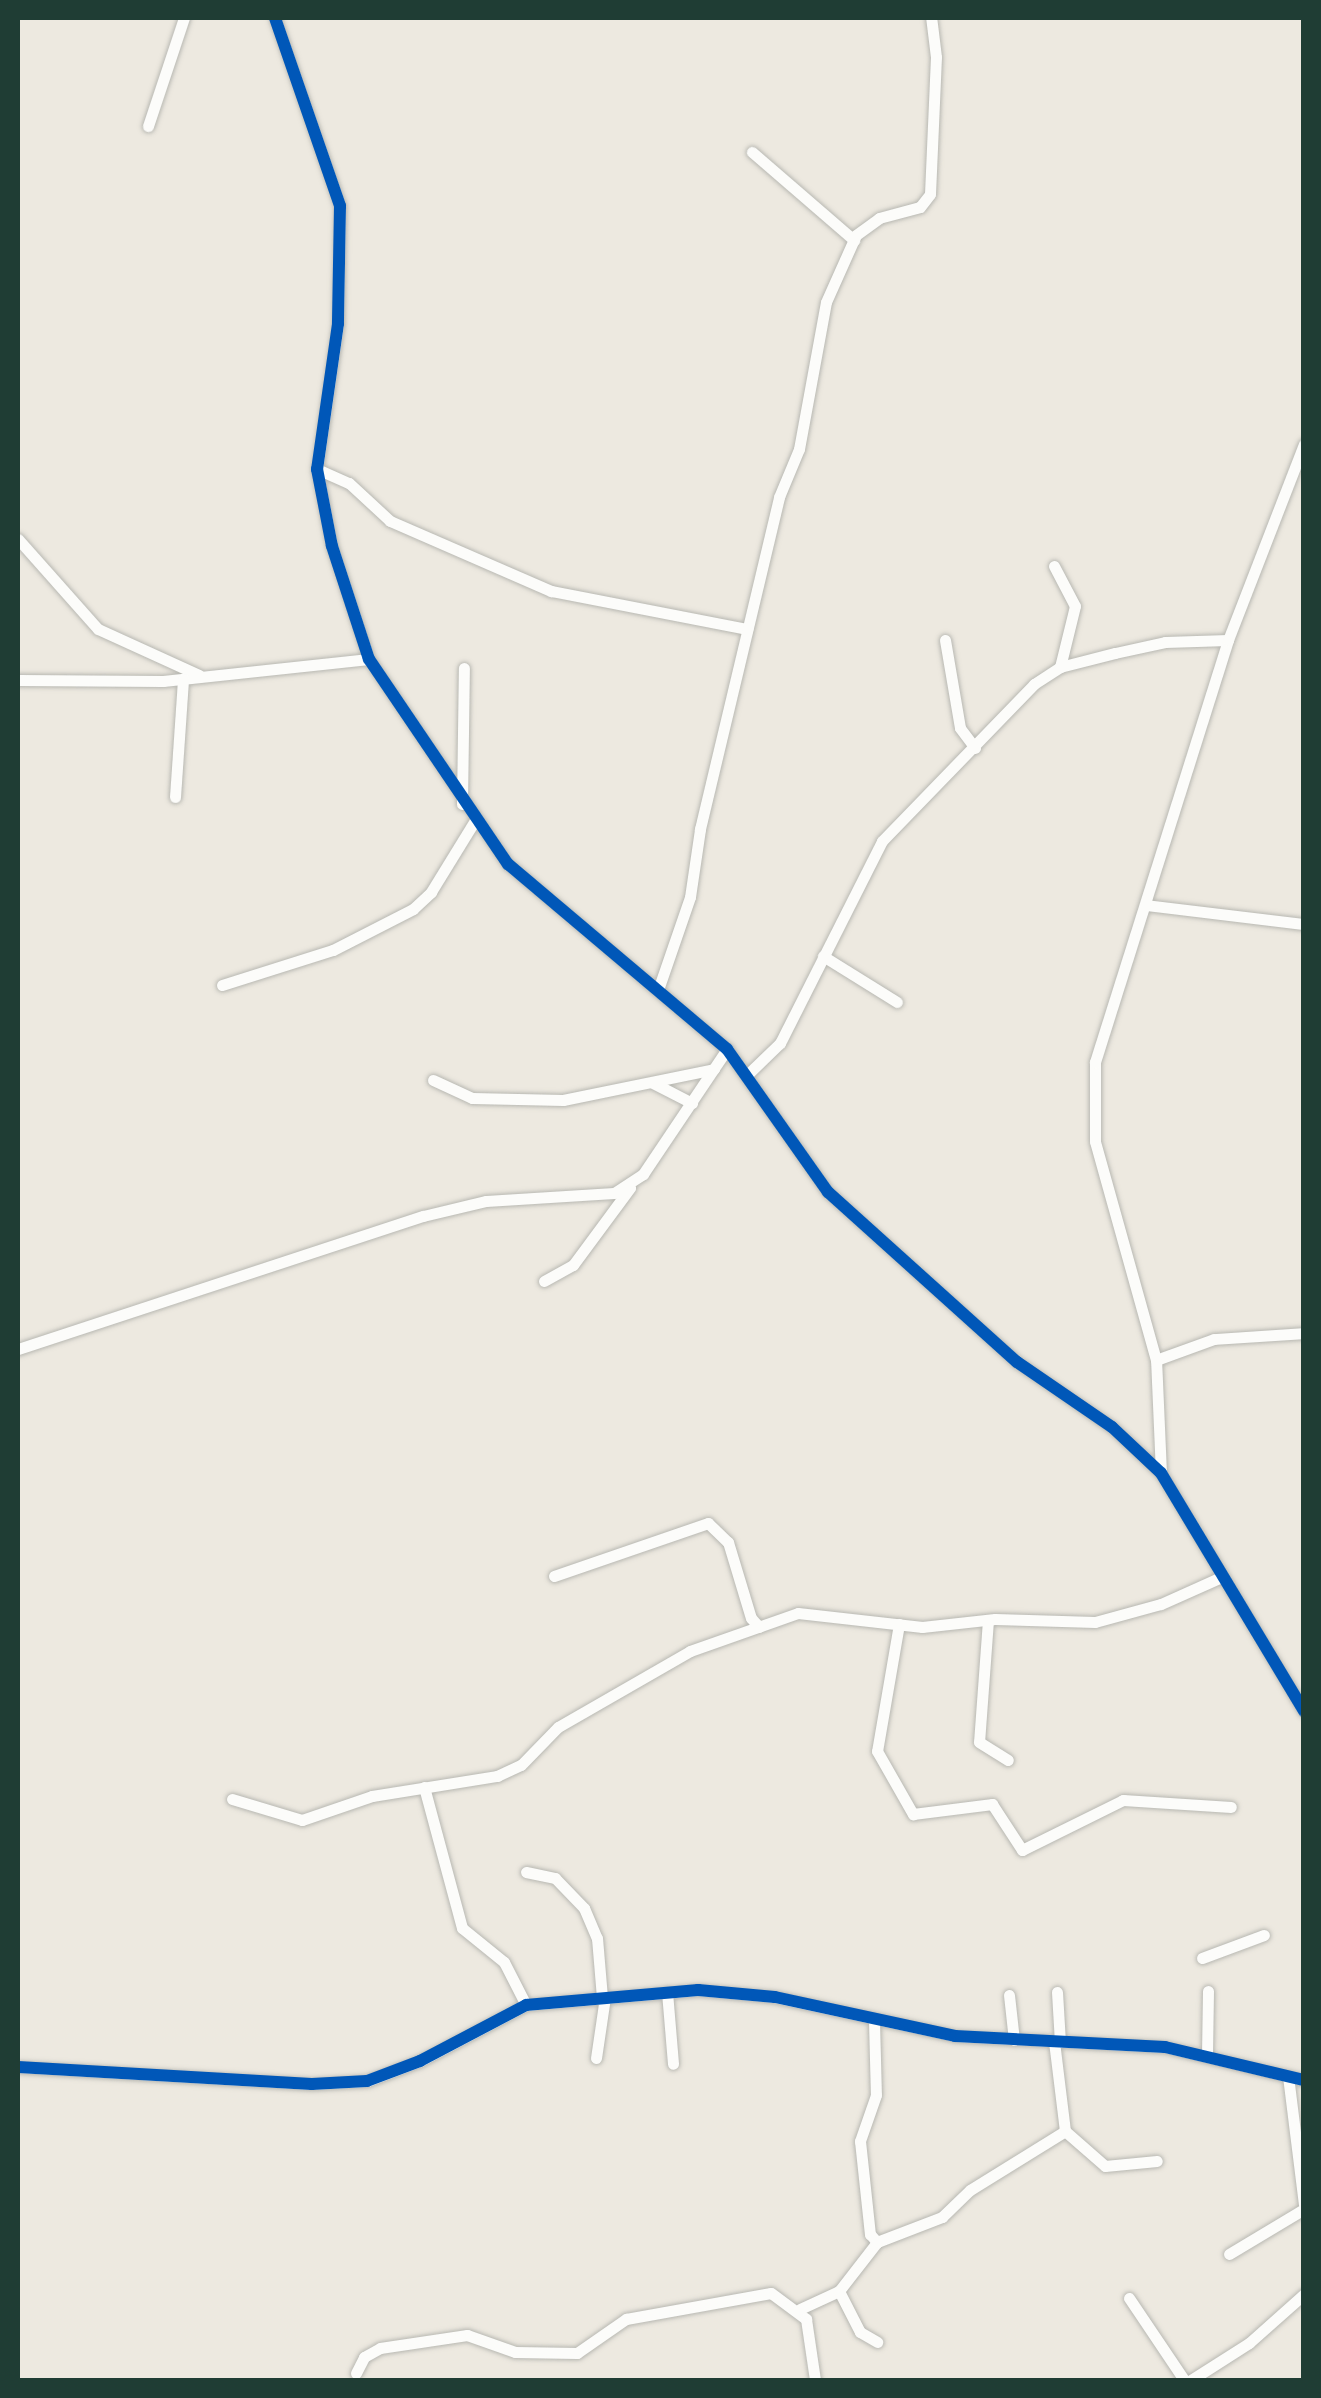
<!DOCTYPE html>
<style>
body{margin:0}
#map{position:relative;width:1321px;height:2398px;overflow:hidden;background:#ede9e0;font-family:"Gochi Hand",sans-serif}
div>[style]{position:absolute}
.roads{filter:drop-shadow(0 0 2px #b8b8b2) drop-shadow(0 0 2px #b8b8b2)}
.street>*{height:11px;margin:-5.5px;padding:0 5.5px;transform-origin:5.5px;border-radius:5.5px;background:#fcfcfa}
.cycleway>*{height:12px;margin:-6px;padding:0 6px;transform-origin:6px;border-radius:6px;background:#0057b8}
span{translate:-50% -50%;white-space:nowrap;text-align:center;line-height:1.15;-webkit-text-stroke:10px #f6f6f2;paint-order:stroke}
.frame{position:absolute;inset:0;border:20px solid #1f3d34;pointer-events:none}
</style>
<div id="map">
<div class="roads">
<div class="street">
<div style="left:275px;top:18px;width:199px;rotate:70.9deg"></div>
<div style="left:340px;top:206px;width:118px;rotate:91deg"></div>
<div style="left:338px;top:324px;width:147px;rotate:98.2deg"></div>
<div style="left:317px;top:469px;width:78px;rotate:79deg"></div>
<div style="left:332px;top:546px;width:119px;rotate:71.9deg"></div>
<div style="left:369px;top:659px;width:248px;rotate:55.9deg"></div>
<div style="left:508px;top:864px;width:287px;rotate:40.2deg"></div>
<div style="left:727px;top:1049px;width:175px;rotate:54.8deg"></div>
<div style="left:828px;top:1192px;width:254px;rotate:42deg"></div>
<div style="left:1017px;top:1362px;width:115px;rotate:34.4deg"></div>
<div style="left:1112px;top:1427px;width:67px;rotate:43.2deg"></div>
<div style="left:1161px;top:1473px;width:278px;rotate:59deg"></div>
<div style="left:148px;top:126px;width:114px;rotate:-71.6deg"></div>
<div style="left:752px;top:152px;width:135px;rotate:40.8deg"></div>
<div style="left:317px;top:469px;width:35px;rotate:24deg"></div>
<div style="left:349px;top:483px;width:56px;rotate:42.8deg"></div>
<div style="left:390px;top:521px;width:176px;rotate:23.5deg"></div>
<div style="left:551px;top:591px;width:200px;rotate:11deg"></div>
<div style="left:18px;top:539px;width:120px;rotate:48.4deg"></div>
<div style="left:98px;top:629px;width:111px;rotate:24.5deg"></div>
<div style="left:1054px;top:566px;width:45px;rotate:62.3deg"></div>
<div style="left:1075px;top:606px;width:63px;rotate:103.8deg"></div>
<div style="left:945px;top:640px;width:89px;rotate:80.3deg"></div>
<div style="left:960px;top:728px;width:25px;rotate:53deg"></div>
<div style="left:18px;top:680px;width:145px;rotate:0.4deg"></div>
<div style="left:163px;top:681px;width:207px;rotate:-6.1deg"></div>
<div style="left:175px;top:797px;width:118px;rotate:-86.1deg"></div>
<div style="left:462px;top:804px;width:136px;rotate:-89.2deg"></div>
<div style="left:1146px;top:905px;width:159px;rotate:6.9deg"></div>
<div style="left:823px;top:956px;width:87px;rotate:31.9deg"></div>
<div style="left:222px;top:985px;width:116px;rotate:-17.5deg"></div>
<div style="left:333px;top:950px;width:90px;rotate:-27.1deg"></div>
<div style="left:413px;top:909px;width:25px;rotate:-43deg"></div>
<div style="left:431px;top:892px;width:82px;rotate:-58.4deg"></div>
<div style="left:659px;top:987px;width:95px;rotate:-71deg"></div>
<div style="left:690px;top:897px;width:69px;rotate:-81.6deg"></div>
<div style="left:700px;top:829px;width:341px;rotate:-76.6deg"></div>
<div style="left:779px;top:497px;width:52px;rotate:-67.4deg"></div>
<div style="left:799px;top:449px;width:149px;rotate:-79.6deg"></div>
<div style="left:826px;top:302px;width:73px;rotate:-65.9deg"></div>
<div style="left:856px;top:235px;width:29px;rotate:-36deg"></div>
<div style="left:879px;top:218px;width:42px;rotate:-15deg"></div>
<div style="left:920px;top:207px;width:16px;rotate:-52deg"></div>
<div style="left:930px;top:194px;width:137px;rotate:-87.5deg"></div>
<div style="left:936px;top:57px;width:39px;rotate:-97deg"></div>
<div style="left:749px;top:1073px;width:43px;rotate:-44.1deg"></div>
<div style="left:780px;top:1043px;width:226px;rotate:-63.2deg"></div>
<div style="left:882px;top:841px;width:219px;rotate:-45.9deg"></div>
<div style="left:1034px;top:684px;width:31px;rotate:-33deg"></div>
<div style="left:1060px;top:667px;width:57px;rotate:-14.3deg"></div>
<div style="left:1115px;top:653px;width:51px;rotate:-12.4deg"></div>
<div style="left:1165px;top:642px;width:63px;rotate:-1.8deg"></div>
<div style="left:433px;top:1080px;width:43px;rotate:24.8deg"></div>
<div style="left:472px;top:1098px;width:91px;rotate:1.3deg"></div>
<div style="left:563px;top:1100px;width:154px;rotate:-11.6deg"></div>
<div style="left:653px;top:1083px;width:44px;rotate:27.1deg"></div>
<div style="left:544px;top:1281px;width:33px;rotate:-29deg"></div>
<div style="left:573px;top:1265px;width:96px;rotate:-53.5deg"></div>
<div style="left:18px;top:1349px;width:426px;rotate:-18.2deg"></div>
<div style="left:423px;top:1216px;width:65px;rotate:-13.4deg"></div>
<div style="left:486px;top:1201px;width:128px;rotate:-3.6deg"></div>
<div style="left:614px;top:1193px;width:35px;rotate:-33deg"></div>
<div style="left:643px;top:1174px;width:151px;rotate:-56.1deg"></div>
<div style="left:1156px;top:1360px;width:62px;rotate:-19.9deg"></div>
<div style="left:1214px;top:1339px;width:90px;rotate:-3.8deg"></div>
<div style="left:1161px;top:1473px;width:113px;rotate:-92.5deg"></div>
<div style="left:1156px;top:1360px;width:227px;rotate:-105.6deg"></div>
<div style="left:1095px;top:1141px;width:79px;rotate:-90deg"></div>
<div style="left:1095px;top:1062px;width:442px;rotate:-72.5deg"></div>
<div style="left:1228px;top:640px;width:210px;rotate:-68.8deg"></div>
<div style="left:554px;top:1576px;width:163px;rotate:-19deg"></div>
<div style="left:708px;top:1523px;width:28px;rotate:44deg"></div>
<div style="left:728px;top:1542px;width:79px;rotate:73.2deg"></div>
<div style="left:751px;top:1618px;width:12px;rotate:48deg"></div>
<div style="left:988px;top:1620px;width:122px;rotate:94.2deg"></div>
<div style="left:979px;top:1742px;width:34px;rotate:32deg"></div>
<div style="left:899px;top:1624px;width:129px;rotate:99.8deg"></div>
<div style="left:877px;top:1751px;width:73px;rotate:60.3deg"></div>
<div style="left:913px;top:1814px;width:80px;rotate:-7.2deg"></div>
<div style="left:992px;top:1804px;width:55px;rotate:56.9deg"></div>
<div style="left:1022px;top:1850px;width:113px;rotate:-26.3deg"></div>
<div style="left:1123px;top:1800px;width:108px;rotate:3.7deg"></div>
<div style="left:424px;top:1787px;width:146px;rotate:74.9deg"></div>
<div style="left:462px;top:1928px;width:54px;rotate:39deg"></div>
<div style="left:504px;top:1962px;width:48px;rotate:62.9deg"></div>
<div style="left:232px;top:1799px;width:73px;rotate:16.7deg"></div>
<div style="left:302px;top:1820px;width:74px;rotate:-18.9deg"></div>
<div style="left:372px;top:1796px;width:127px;rotate:-9.1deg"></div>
<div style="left:497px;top:1776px;width:26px;rotate:-25deg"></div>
<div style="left:521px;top:1765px;width:53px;rotate:-45.8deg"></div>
<div style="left:558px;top:1727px;width:152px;rotate:-29.9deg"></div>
<div style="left:690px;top:1651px;width:114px;rotate:-19.4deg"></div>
<div style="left:798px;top:1613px;width:125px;rotate:6.4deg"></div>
<div style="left:922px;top:1627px;width:73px;rotate:-6.3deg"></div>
<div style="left:995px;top:1619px;width:100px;rotate:1.7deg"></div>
<div style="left:1095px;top:1622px;width:68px;rotate:-15.3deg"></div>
<div style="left:1161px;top:1604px;width:64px;rotate:-24.1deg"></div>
<div style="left:526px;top:1872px;width:30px;rotate:12deg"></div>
<div style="left:555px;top:1878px;width:42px;rotate:46deg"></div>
<div style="left:584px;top:1908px;width:33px;rotate:67deg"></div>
<div style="left:597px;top:1938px;width:59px;rotate:85.2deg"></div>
<div style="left:1202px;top:1958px;width:66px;rotate:-20.4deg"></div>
<div style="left:667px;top:1992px;width:72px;rotate:85.2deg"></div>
<div style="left:1057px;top:1992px;width:50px;rotate:86.6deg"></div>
<div style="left:1009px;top:1995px;width:45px;rotate:83.7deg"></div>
<div style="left:874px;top:2021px;width:74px;rotate:88.5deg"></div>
<div style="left:876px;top:2095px;width:49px;rotate:109.2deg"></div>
<div style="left:860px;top:2141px;width:94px;rotate:83.9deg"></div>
<div style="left:870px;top:2234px;width:11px;rotate:49deg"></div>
<div style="left:877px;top:2242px;width:70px;rotate:-21deg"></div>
<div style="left:942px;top:2217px;width:39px;rotate:-44deg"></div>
<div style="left:970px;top:2190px;width:112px;rotate:-31.8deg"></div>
<div style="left:1065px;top:2131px;width:90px;rotate:-97deg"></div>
<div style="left:1207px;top:2055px;width:64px;rotate:-89.1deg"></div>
<div style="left:596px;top:2058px;width:62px;rotate:-81.6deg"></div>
<div style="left:18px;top:2067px;width:294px;rotate:3.3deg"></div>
<div style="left:312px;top:2084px;width:55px;rotate:-3.1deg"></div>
<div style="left:367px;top:2081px;width:57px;rotate:-20.7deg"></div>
<div style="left:420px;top:2061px;width:120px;rotate:-27.8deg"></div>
<div style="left:526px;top:2005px;width:173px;rotate:-5deg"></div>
<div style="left:698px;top:1990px;width:77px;rotate:5.2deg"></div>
<div style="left:775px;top:1997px;width:184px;rotate:12.2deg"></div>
<div style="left:955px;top:2036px;width:210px;rotate:3deg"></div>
<div style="left:1165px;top:2047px;width:143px;rotate:13.4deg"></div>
<div style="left:1288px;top:2076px;width:129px;rotate:82.9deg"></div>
<div style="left:1065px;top:2131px;width:53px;rotate:41.2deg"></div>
<div style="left:1105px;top:2166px;width:52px;rotate:-5.5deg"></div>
<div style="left:1229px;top:2254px;width:87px;rotate:-31deg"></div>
<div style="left:839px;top:2291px;width:46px;rotate:62.9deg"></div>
<div style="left:860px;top:2332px;width:20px;rotate:30deg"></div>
<div style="left:1129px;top:2298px;width:99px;rotate:56.1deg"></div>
<div style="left:800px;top:2309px;width:43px;rotate:-24.8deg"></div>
<div style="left:839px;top:2291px;width:62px;rotate:-52.2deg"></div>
<div style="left:356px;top:2373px;width:18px;rotate:-63deg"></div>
<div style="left:364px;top:2357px;width:18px;rotate:-29deg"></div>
<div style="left:380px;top:2348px;width:88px;rotate:-8.5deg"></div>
<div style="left:467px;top:2335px;width:51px;rotate:19.5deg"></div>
<div style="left:515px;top:2352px;width:62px;rotate:0.9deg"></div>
<div style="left:577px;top:2353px;width:60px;rotate:-34.8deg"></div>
<div style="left:626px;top:2319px;width:147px;rotate:-10.2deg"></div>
<div style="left:771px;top:2293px;width:44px;rotate:36.6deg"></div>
<div style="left:806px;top:2319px;width:62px;rotate:81.6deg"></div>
<div style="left:1191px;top:2380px;width:69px;rotate:-32.5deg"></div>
<div style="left:1249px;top:2343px;width:74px;rotate:-41.7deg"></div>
</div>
</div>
<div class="cycleway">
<div style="left:275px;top:18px;width:199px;rotate:70.9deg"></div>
<div style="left:340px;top:206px;width:118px;rotate:91deg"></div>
<div style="left:338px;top:324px;width:147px;rotate:98.2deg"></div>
<div style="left:317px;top:469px;width:78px;rotate:79deg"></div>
<div style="left:332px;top:546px;width:119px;rotate:71.9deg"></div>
<div style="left:369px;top:659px;width:248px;rotate:55.9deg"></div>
<div style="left:508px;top:864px;width:287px;rotate:40.2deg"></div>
<div style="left:727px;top:1049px;width:175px;rotate:54.8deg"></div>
<div style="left:828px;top:1192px;width:254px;rotate:42deg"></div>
<div style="left:1017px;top:1362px;width:115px;rotate:34.4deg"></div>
<div style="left:1112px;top:1427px;width:67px;rotate:43.2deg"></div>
<div style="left:1161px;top:1473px;width:278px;rotate:59deg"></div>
<div style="left:18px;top:2067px;width:294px;rotate:3.3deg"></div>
<div style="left:312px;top:2084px;width:55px;rotate:-3.1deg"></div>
<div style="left:367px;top:2081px;width:57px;rotate:-20.7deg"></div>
<div style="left:420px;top:2061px;width:120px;rotate:-27.8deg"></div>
<div style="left:526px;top:2005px;width:173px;rotate:-5deg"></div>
<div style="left:698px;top:1990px;width:77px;rotate:5.2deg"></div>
<div style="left:775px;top:1997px;width:184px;rotate:12.2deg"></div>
<div style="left:955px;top:2036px;width:210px;rotate:3deg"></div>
<div style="left:1165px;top:2047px;width:143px;rotate:13.4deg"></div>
</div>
<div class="frame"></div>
</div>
